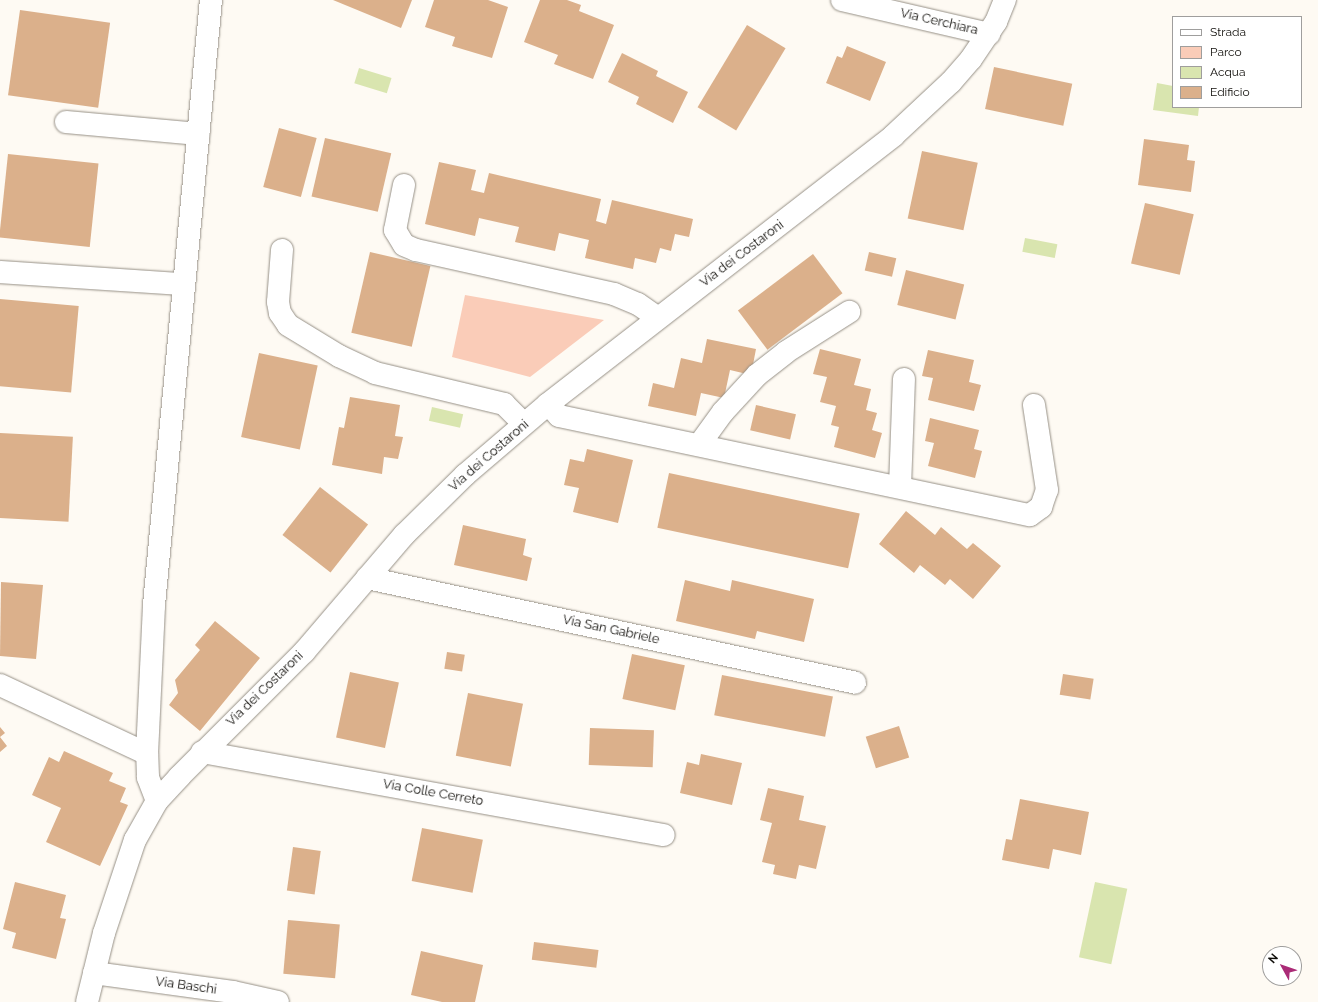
<!DOCTYPE html>
<style>
body{margin:0}
#map{position:relative;width:1318px;height:1002px;overflow:hidden;background:#fefaf3;font-family:Raleway,sans-serif}
div>[style]{position:absolute}
.green>*{inset:0;background:#faccb8}
.water>*{inset:0;background:#d9e5af;transform-origin:0 0}
.building>*{inset:0;background:#dbb08b;transform-origin:0 0}
.roads{filter:drop-shadow(0 0 1px #969086) drop-shadow(0 0 1px #969086)}
.minor>*{height:22px;margin:-11px;padding:0 11px;transform-origin:11px;border-radius:11px;background:#fff}
span{translate:-50% -50%;white-space:nowrap;text-align:center;line-height:1.15;-webkit-text-stroke:3.5px #fff;paint-order:stroke}
.street-label{font-size:13px;color:#0f0d09}
.legend{position:absolute;left:1172px;top:16px;width:130px;height:92px;box-sizing:border-box;background:#fff;border:1px solid #9f9e9d;margin:0;padding:5px 7px;list-style:none;font-size:12px;color:#0f0d09}
.legend li{display:flex;align-items:center;gap:8px;height:20px}
.legend b{width:20px;border:1px solid #9f9e9d}
.north{position:absolute;left:1262px;top:946px;width:40px;height:40px;box-sizing:border-box;background:#fff;border:1px solid #9f9e9d;border-radius:50%;rotate:310deg;font-size:11px;font-weight:700;line-height:16px;text-align:center;color:#0f0d09}
.north::after{content:'';display:block;margin:auto;width:14px;height:18px;background:#ab2b77;clip-path:polygon(50% 0,100% 100%,50% 72%,0 100%)}
</style>
<div id="map">
<div class="green">
<div style="clip-path:polygon(465px 295px,604px 320px,530px 377px,452px 357px)"></div>
</div>
<div class="water">
<div style="left:359px;top:68px;width:34px;height:16px;rotate:17deg"></div>
<div style="clip-path:polygon(1157px 83px,1173px 86px,1173px 107px,1199px 107px,1198px 116px,1153px 110px)"></div>
<div style="left:1025px;top:238px;width:33px;height:14px;rotate:11deg"></div>
<div style="left:432px;top:407px;width:32px;height:14px;rotate:13deg"></div>
<div style="left:1095px;top:882px;width:33px;height:77px;rotate:12deg"></div>
</div>
<div class="building">
<div style="clip-path:polygon(333px 0,412px 0,401px 28px)"></div>
<div style="clip-path:polygon(434px 0,488px 0,508px 7px,492px 58px,452px 46px,455px 37px,425px 27px)"></div>
<div style="clip-path:polygon(540px 0,567px 0,581px 5px,579px 11px,614px 25px,593px 79px,554px 64px,558px 55px,524px 42px)"></div>
<div style="left:20px;top:10px;width:91px;height:86px;rotate:8deg"></div>
<div style="left:747px;top:25px;width:45px;height:96px;rotate:31deg"></div>
<div style="clip-path:polygon(847px 46px,886px 62px,870px 101px,826px 83px,837px 56px,842px 58px)"></div>
<div style="clip-path:polygon(622px 53px,658px 71px,656px 76px,688px 92px,673px 123px,636px 104px,639px 97px,608px 82px)"></div>
<div style="left:994px;top:67px;width:80px;height:43px;rotate:12deg"></div>
<div style="left:279px;top:128px;width:39px;height:61px;rotate:15deg"></div>
<div style="left:325px;top:138px;width:68px;height:60px;rotate:13deg"></div>
<div style="clip-path:polygon(1144px 139px,1189px 145px,1187px 160px,1195px 161px,1191px 192px,1138px 185px)"></div>
<div style="left:922px;top:151px;width:57px;height:69px;rotate:12deg"></div>
<div style="left:8px;top:154px;width:91px;height:84px;rotate:6deg"></div>
<div style="clip-path:polygon(439px 162px,476px 170px,471px 190px,484px 193px,489px 173px,601px 199px,596px 221px,606px 224px,612px 200px,693px 219px,689px 237px,675px 234px,671px 251px,660px 248px,656px 263px,635px 258px,633px 269px,585px 258px,589px 240px,559px 233px,555px 251px,515px 242px,519px 227px,479px 218px,475px 236px,425px 224px)"></div>
<div style="left:1145px;top:203px;width:50px;height:62px;rotate:13deg"></div>
<div style="left:370px;top:252px;width:62px;height:83px;rotate:13deg"></div>
<div style="left:869px;top:252px;width:28px;height:19px;rotate:13deg"></div>
<div style="left:813px;top:254px;width:49px;height:94px;rotate:53deg"></div>
<div style="left:906px;top:270px;width:60px;height:36px;rotate:14deg"></div>
<div style="left:0;top:299px;width:79px;height:87px;rotate:5deg"></div>
<div style="clip-path:polygon(707px 339px,756px 349px,751px 375px,730px 370px,724px 398px,701px 393px,696px 416px,648px 406px,653px 383px,674px 388px,681px 358px,702px 363px)"></div>
<div style="clip-path:polygon(820px 349px,861px 359px,854px 385px,871px 389px,866px 410px,877px 413px,872px 430px,882px 433px,875px 458px,834px 447px,839px 427px,831px 425px,836px 406px,820px 402px,827px 377px,813px 374px)"></div>
<div style="clip-path:polygon(928px 350px,974px 360px,969px 382px,981px 385px,974px 411px,928px 400px,933px 378px,922px 376px)"></div>
<div style="left:259px;top:353px;width:60px;height:86px;rotate:12deg"></div>
<div style="clip-path:polygon(350px 397px,400px 405px,395px 436px,403px 437px,398px 459px,384px 457px,382px 474px,332px 465px,339px 427px,344px 428px)"></div>
<div style="left:756px;top:405px;width:41px;height:26px;rotate:13deg"></div>
<div style="clip-path:polygon(930px 418px,979px 430px,974px 449px,982px 451px,975px 478px,928px 466px,934px 443px,925px 441px)"></div>
<div style="left:0;top:433px;width:73px;height:85px;rotate:3deg"></div>
<div style="clip-path:polygon(587px 449px,633px 460px,618px 523px,573px 512px,579px 488px,564px 485px,570px 459px,584px 462px)"></div>
<div style="left:669px;top:473px;width:195px;height:56px;rotate:12deg"></div>
<div style="left:320px;top:487px;width:61px;height:61px;rotate:38deg"></div>
<div style="clip-path:polygon(906px 511px,935px 535px,941px 527px,967px 549px,973px 543px,1001px 566px,973px 599px,950px 579px,945px 585px,920px 565px,914px 573px,879px 544px)"></div>
<div style="clip-path:polygon(463px 525px,526px 539px,523px 555px,532px 558px,527px 581px,454px 565px)"></div>
<div style="clip-path:polygon(685px 580px,730px 591px,732px 580px,814px 599px,804px 642px,757px 631px,755px 639px,676px 621px)"></div>
<div style="clip-path:polygon(1px 582px,43px 585px,36px 659px,0 656px)"></div>
<div style="clip-path:polygon(215px 621px,260px 658px,200px 731px,169px 705px,178px 693px,175px 680px,200px 650px,195px 645px)"></div>
<div style="left:447px;top:652px;width:18px;height:17px;rotate:9deg"></div>
<div style="left:632px;top:654px;width:54px;height:46px;rotate:12deg"></div>
<div style="left:350px;top:672px;width:50px;height:67px;rotate:12deg"></div>
<div style="left:1063px;top:674px;width:31px;height:21px;rotate:9deg"></div>
<div style="left:722px;top:675px;width:113px;height:41px;rotate:11deg"></div>
<div style="left:468px;top:693px;width:56px;height:64px;rotate:11deg"></div>
<div style="left:899px;top:726px;width:33px;height:35px;rotate:72deg"></div>
<div style="clip-path:polygon(0 727px,5px 733px,0 737px,7px 746px,0 752px)"></div>
<div style="left:590px;top:728px;width:64px;height:37px;rotate:2deg"></div>
<div style="clip-path:polygon(64px 751px,113px 773px,109px 781px,126px 788px,120px 802px,128px 805px,100px 866px,46px 842px,61px 808px,32px 795px,49px 757px,59px 762px)"></div>
<div style="clip-path:polygon(701px 754px,742px 763px,732px 805px,680px 793px,687px 762px,699px 765px)"></div>
<div style="clip-path:polygon(768px 788px,804px 796px,799px 820px,826px 826px,816px 869px,799px 865px,796px 879px,773px 874px,775px 865px,762px 862px,772px 823px,760px 820px)"></div>
<div style="clip-path:polygon(1020px 799px,1089px 812px,1081px 855px,1053px 849px,1049px 869px,1002px 860px,1006px 839px,1012px 840px)"></div>
<div style="left:422px;top:828px;width:62px;height:54px;rotate:11deg"></div>
<div style="left:293px;top:847px;width:28px;height:44px;rotate:8deg"></div>
<div style="clip-path:polygon(15px 882px,66px 895px,60px 918px,66px 919px,56px 959px,12px 948px,16px 933px,3px 929px)"></div>
<div style="left:288px;top:920px;width:52px;height:54px;rotate:5deg"></div>
<div style="left:534px;top:942px;width:65px;height:18px;rotate:7deg"></div>
<div style="clip-path:polygon(421px 951px,483px 965px,475px 1002px,442px 1002px,411px 995px)"></div>
</div>
<div class="roads">
<div class="minor">
<div style="left:842px;top:0;width:151px;rotate:13deg"></div>
<div style="left:66px;top:122px;width:133px;rotate:5.2deg"></div>
<div style="left:404px;top:185px;width:46px;rotate:101.3deg"></div>
<div style="left:395px;top:230px;width:17px;rotate:59deg"></div>
<div style="left:404px;top:245px;width:13px;rotate:23deg"></div>
<div style="left:416px;top:250px;width:203px;rotate:12.5deg"></div>
<div style="left:614px;top:294px;width:26px;rotate:23deg"></div>
<div style="left:638px;top:304px;width:24px;rotate:35deg"></div>
<div style="left:282px;top:250px;width:52px;rotate:94.4deg"></div>
<div style="left:278px;top:302px;width:11px;rotate:80deg"></div>
<div style="left:280px;top:313px;width:14px;rotate:56deg"></div>
<div style="left:288px;top:325px;width:60px;rotate:31.3deg"></div>
<div style="left:339px;top:356px;width:40px;rotate:25deg"></div>
<div style="left:375px;top:373px;width:133px;rotate:13.5deg"></div>
<div style="left:504px;top:404px;width:28px;rotate:45deg"></div>
<div style="left:0;top:272px;width:183px;rotate:3.8deg"></div>
<div style="left:548px;top:404px;width:16px;rotate:47deg"></div>
<div style="left:559px;top:416px;width:481px;rotate:11.9deg"></div>
<div style="left:1030px;top:515px;width:14px;rotate:-36deg"></div>
<div style="left:1041px;top:507px;width:18px;rotate:-71deg"></div>
<div style="left:1047px;top:490px;width:86px;rotate:-98.7deg"></div>
<div style="left:699px;top:445px;width:41px;rotate:-54deg"></div>
<div style="left:723px;top:412px;width:50px;rotate:-47.4deg"></div>
<div style="left:757px;top:375px;width:37px;rotate:-38deg"></div>
<div style="left:786px;top:352px;width:75px;rotate:-32.4deg"></div>
<div style="left:900px;top:487px;width:108px;rotate:-87.9deg"></div>
<div style="left:367px;top:578px;width:499px;rotate:12.1deg"></div>
<div style="left:0;top:685px;width:162px;rotate:25.1deg"></div>
<div style="left:202px;top:752px;width:469px;rotate:10.2deg"></div>
<div style="left:157px;top:801px;width:26px;rotate:-111deg"></div>
<div style="left:148px;top:777px;width:23px;rotate:-92deg"></div>
<div style="left:147px;top:754px;width:149px;rotate:-87.3deg"></div>
<div style="left:154px;top:605px;width:608px;rotate:-84.62deg"></div>
<div style="left:94px;top:973px;width:140px;rotate:7.8deg"></div>
<div style="left:233px;top:992px;width:46px;rotate:12.5deg"></div>
<div style="left:87px;top:1002px;width:71px;rotate:-76.2deg"></div>
<div style="left:104px;top:933px;width:98px;rotate:-71.6deg"></div>
<div style="left:135px;top:840px;width:45px;rotate:-60.6deg"></div>
<div style="left:157px;top:801px;width:33px;rotate:-47deg"></div>
<div style="left:179px;top:777px;width:177px;rotate:-45deg"></div>
<div style="left:304px;top:652px;width:154px;rotate:-49.5deg"></div>
<div style="left:404px;top:535px;width:86px;rotate:-44.5deg"></div>
<div style="left:465px;top:475px;width:109px;rotate:-40.5deg"></div>
<div style="left:548px;top:404px;width:437px;rotate:-37.8deg"></div>
<div style="left:893px;top:136px;width:79px;rotate:-43deg"></div>
<div style="left:951px;top:82px;width:30px;rotate:-49deg"></div>
<div style="left:971px;top:59px;width:45px;rotate:-56deg"></div>
<div style="left:996px;top:22px;width:24px;rotate:-68deg"></div>
</div>
</div>
<div class="street-label">
<span style="left:939px;top:22px;rotate:13deg">Via Cerchiara</span>
<span style="left:742px;top:254px;rotate:-37deg">Via dei Costaroni</span>
<span style="left:489px;top:456px;rotate:-41deg">Via dei Costaroni</span>
<span style="left:611px;top:630px;rotate:12deg">Via San Gabriele</span>
<span style="left:265px;top:689px;rotate:-44deg">Via dei Costaroni</span>
<span style="left:433px;top:793px;rotate:10deg">Via Colle Cerreto</span>
<span style="left:186px;top:986px;rotate:8deg">Via Baschi</span>
</div>
<ul class="legend">
<li><b style="height:5px;background:#fff"></b>Strada</li>
<li><b style="height:11px;background:#faccb8"></b>Parco</li>
<li><b style="height:11px;background:#d9e5af"></b>Acqua</li>
<li><b style="height:11px;background:#dbb08b"></b>Edificio</li>
</ul>
<div class="north">N</div>
</div>
